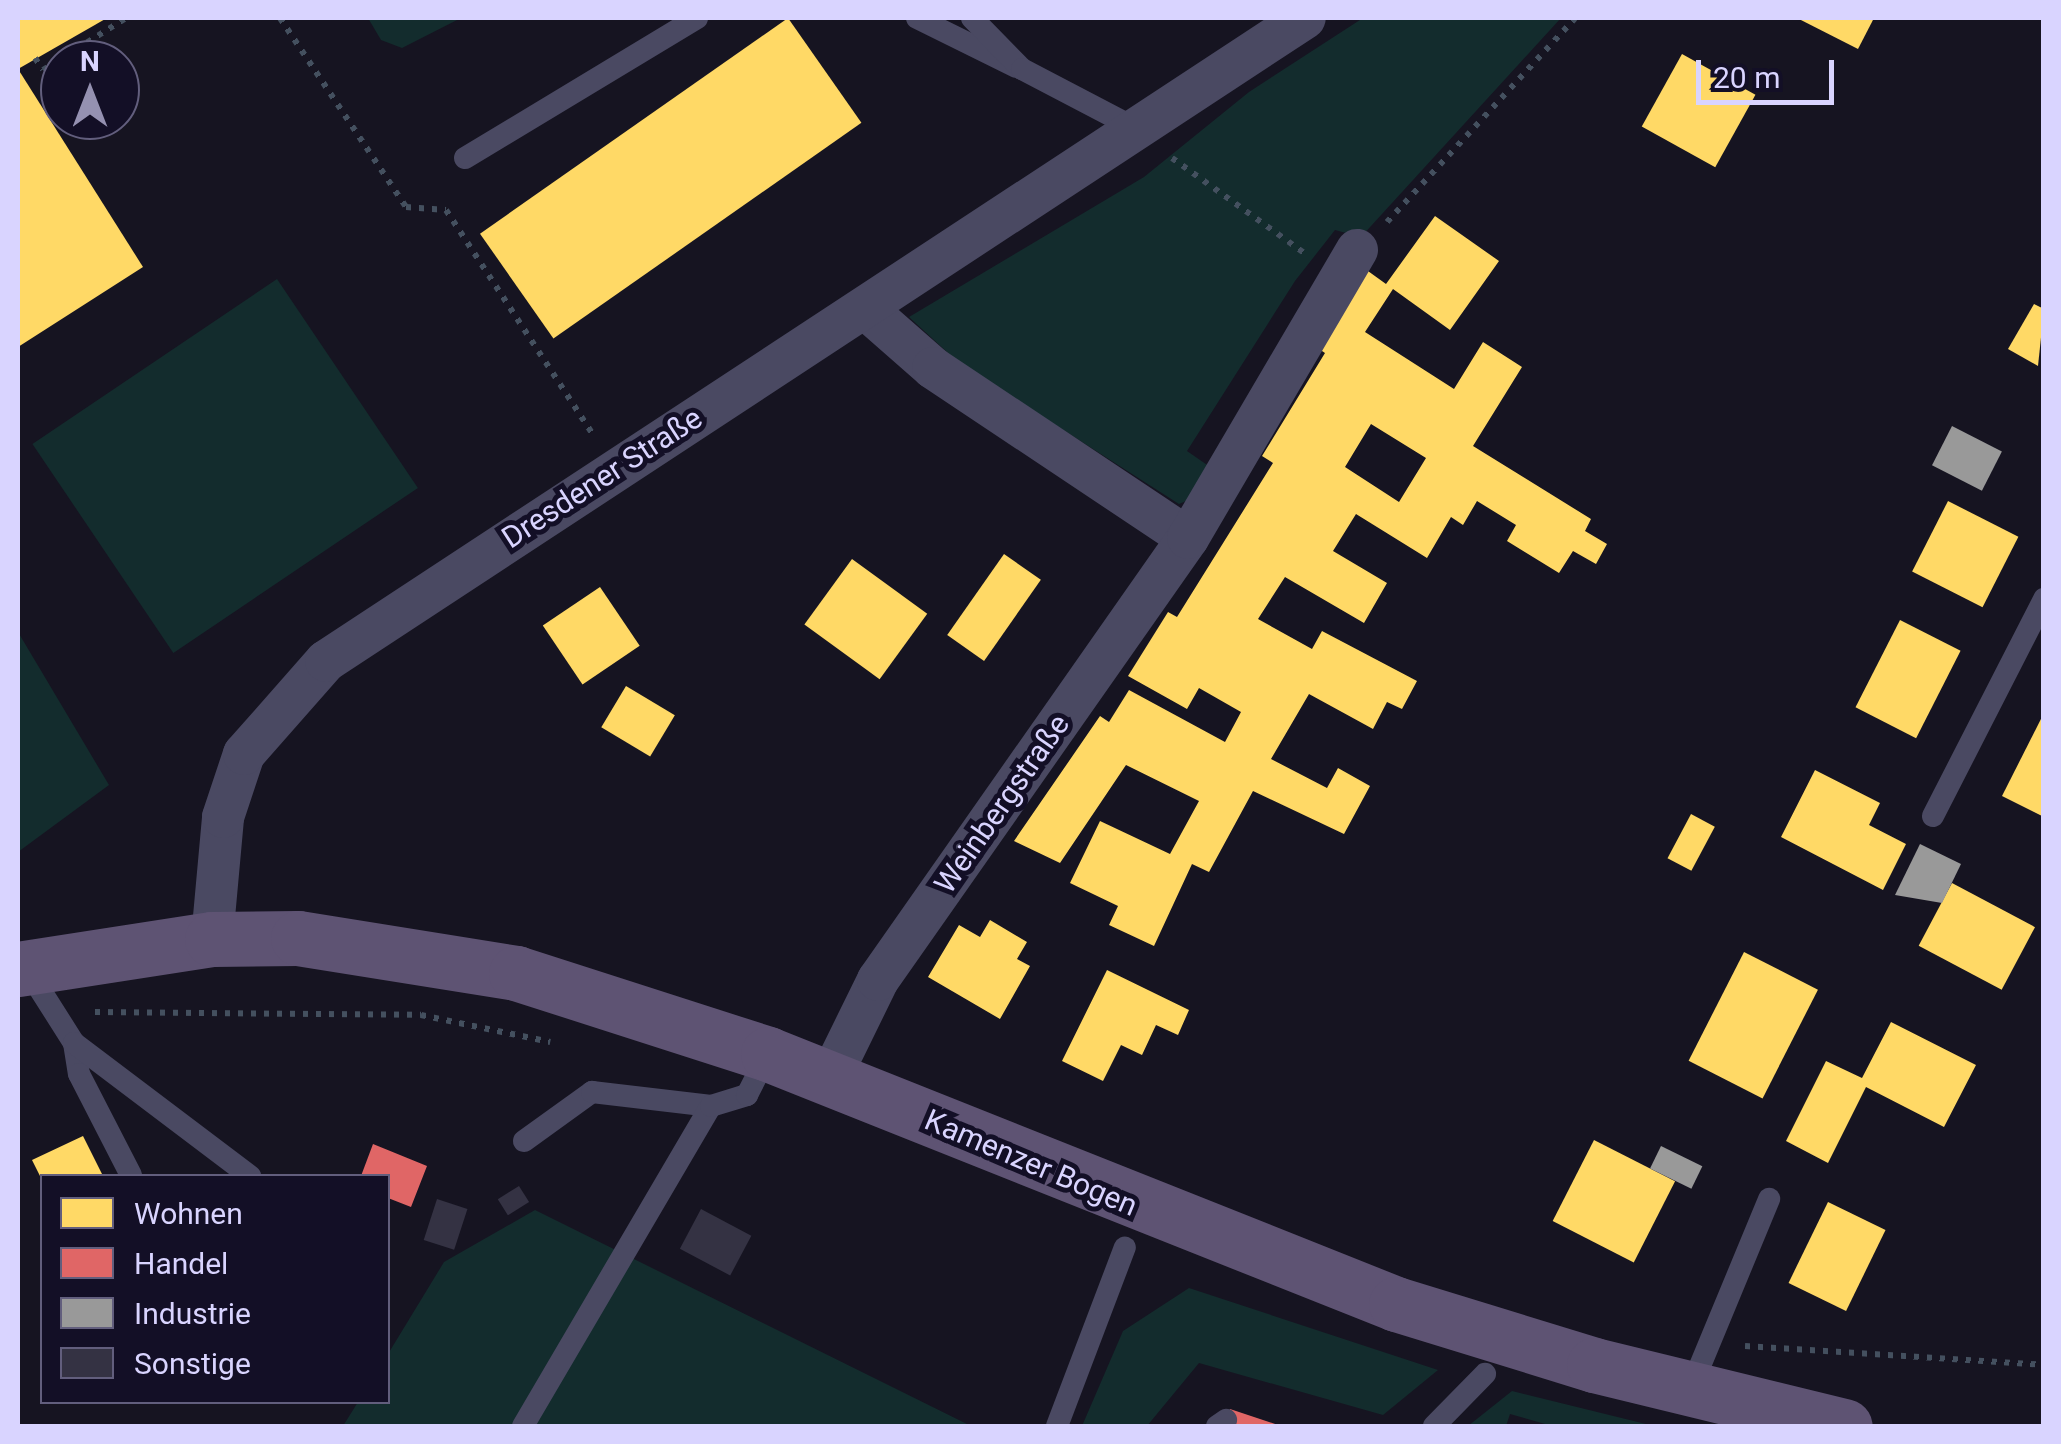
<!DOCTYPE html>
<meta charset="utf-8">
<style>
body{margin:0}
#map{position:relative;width:2061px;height:1444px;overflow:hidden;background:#161421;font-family:Roboto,sans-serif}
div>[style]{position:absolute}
.green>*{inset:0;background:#132c2d;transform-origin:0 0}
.homes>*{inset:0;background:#ffd966;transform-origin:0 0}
.shops>*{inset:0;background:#e06666}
.industry>*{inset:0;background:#999;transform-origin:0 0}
.building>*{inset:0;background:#343243;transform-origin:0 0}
.path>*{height:6px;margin-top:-3px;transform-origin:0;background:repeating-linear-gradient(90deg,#44505f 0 5px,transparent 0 13px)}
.lane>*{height:22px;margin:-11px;padding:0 11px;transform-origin:11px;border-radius:11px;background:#4a4962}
.street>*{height:42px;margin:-21px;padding:0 21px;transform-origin:21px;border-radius:21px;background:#4a4962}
.primary>*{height:55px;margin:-27.5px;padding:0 27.5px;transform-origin:27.5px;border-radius:27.5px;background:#5e5373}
span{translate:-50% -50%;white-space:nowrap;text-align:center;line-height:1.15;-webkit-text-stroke:10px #130f26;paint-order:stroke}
.street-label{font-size:30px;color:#d9d4ff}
.frame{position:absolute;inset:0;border:20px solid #d9d4ff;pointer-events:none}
.legend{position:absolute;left:40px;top:1174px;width:350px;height:230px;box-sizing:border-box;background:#130f26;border:2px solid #625e7d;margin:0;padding:12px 18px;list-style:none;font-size:30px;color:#d9d4ff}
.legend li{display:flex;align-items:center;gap:20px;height:50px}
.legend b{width:50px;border:2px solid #625e7d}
.north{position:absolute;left:40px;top:40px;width:100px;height:100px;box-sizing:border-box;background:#130f26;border:2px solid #625e7d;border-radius:50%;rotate:0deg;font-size:28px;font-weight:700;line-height:40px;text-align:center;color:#d9d4ff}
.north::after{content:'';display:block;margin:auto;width:35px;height:45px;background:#9591b1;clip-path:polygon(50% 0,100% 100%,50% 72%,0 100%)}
.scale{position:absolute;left:1696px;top:60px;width:138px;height:45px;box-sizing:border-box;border:5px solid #d9d4ff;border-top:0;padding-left:12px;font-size:30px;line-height:35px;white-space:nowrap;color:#d9d4ff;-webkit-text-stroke:8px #130f26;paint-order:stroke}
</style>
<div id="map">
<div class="green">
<div style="clip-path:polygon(368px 18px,461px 18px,402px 48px,381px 40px)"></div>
<div style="clip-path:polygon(1363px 18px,1561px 18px,1361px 237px,1335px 230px,1295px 281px,1187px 451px,1213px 469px,1200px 495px,1179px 504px,960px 364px,909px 317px,1144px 177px,1249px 92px)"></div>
<div style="left:277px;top:279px;width:252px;height:295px;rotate:56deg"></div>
<div style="clip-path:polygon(18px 632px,109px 785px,18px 852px)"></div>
<div style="clip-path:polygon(535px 1210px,971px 1426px,343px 1426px,358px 1402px,388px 1402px,388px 1354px,444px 1262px)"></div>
<div style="clip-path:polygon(1189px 1288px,1438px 1370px,1383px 1415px,1199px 1363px,1147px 1426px,1082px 1426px,1123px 1331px)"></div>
<div style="clip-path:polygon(1512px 1391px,1654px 1426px,1552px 1426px,1510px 1414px,1506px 1426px,1468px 1426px)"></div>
</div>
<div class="homes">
<div style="clip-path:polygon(18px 18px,107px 18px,18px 69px)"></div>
<div style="left:788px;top:18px;width:128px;height:376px;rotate:55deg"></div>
<div style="clip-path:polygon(1797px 18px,1874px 18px,1858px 49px)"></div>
<div style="left:1682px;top:54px;width:84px;height:83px;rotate:29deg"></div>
<div style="clip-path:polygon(18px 69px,143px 267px,18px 347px)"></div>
<div style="clip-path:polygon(evenodd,1435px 216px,1499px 261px,1450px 330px,1393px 289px,1365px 332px,1454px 389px,1483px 342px,1522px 367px,1473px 446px,1591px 519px,1585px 531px,1607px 544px,1596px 564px,1573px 551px,1559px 573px,1507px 541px,1516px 525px,1477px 501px,1463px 525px,1451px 517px,1427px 558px,1356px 514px,1333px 551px,1387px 583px,1364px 623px,1285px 577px,1258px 619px,1312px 649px,1322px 631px,1417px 681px,1402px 709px,1387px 702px,1373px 729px,1309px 694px,1271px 759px,1327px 788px,1338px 768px,1370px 786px,1344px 834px,1253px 791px,1209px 872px,1192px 864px,1154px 946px,1109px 925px,1118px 906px,1070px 883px,1100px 821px,1170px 854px,1199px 801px,1126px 765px,1060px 863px,1014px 841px,1100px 716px,1109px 722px,1129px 690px,1225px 742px,1241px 712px,1199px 688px,1187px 709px,1128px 676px,1168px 612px,1177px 617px,1273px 463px,1262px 456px,1325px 353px,1310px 343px,1361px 266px,1386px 284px,1435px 216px,1371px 424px,1426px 458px,1399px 502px,1345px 467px,1371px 424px)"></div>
<div style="clip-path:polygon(2034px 304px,2044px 309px,2038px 366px,2008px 349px)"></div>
<div style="left:1948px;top:501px;width:79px;height:79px;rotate:27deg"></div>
<div style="left:1004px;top:554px;width:45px;height:99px;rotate:35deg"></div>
<div style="left:852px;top:559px;width:93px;height:81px;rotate:36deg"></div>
<div style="left:600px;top:587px;width:71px;height:69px;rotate:56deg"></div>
<div style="left:1900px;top:620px;width:68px;height:98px;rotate:27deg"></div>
<div style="left:626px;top:686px;width:57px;height:48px;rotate:31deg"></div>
<div style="clip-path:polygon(2044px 713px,2044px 817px,2002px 796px)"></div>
<div style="clip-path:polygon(1815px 770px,1880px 803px,1869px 825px,1906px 844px,1883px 890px,1781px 837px)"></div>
<div style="left:1691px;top:814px;width:27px;height:50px;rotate:28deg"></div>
<div style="left:1952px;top:883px;width:94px;height:71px;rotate:28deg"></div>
<div style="clip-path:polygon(990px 920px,1027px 942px,1017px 959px,1030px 966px,1000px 1019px,928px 977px,959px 925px,980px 937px)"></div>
<div style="left:1744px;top:952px;width:83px;height:122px;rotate:27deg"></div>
<div style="clip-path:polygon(1107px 970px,1189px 1010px,1178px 1035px,1156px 1025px,1142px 1055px,1121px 1045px,1103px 1081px,1062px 1061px)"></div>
<div style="clip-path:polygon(1891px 1022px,1976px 1065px,1944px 1127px,1866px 1087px,1828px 1163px,1786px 1141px,1826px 1061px,1862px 1078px)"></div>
<div style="clip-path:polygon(83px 1136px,103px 1176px,40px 1176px,32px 1160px)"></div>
<div style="left:1594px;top:1140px;width:91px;height:91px;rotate:27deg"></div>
<div style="left:1828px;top:1202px;width:64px;height:90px;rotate:26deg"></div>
</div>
<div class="shops">
<div style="clip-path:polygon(373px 1144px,427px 1166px,411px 1207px,388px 1198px,388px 1176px,361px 1176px)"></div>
<div style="clip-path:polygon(1230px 1409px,1281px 1426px,1224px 1426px)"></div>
</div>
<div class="industry">
<div style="left:1952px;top:426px;width:56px;height:44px;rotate:27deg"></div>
<div style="clip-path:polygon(1920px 844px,1961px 864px,1942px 903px,1895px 895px)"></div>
<div style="left:1661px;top:1146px;width:46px;height:25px;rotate:26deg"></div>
</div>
<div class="building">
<div style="left:519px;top:1186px;width:19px;height:25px;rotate:58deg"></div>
<div style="left:437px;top:1199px;width:32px;height:43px;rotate:18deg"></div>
<div style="left:701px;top:1209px;width:57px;height:45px;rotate:28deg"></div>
</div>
<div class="path">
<div style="left:280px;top:18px;width:227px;rotate:56.3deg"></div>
<div style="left:406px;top:207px;width:40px;rotate:4.3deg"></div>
<div style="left:446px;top:210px;width:270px;rotate:56.8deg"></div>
<div style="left:35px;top:58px;width:14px;rotate:56deg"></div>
<div style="left:43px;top:70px;width:98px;rotate:-32.1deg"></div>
<div style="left:1172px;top:158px;width:163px;rotate:35.7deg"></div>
<div style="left:1387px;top:222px;width:277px;rotate:-47.3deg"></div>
<div style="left:95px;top:1012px;width:326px;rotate:0.5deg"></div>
<div style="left:421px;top:1015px;width:132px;rotate:11.8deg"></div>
<div style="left:1745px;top:1346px;width:300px;rotate:3.6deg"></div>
</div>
<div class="lane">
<div style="left:917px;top:18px;width:110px;rotate:26.3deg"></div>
<div style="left:972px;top:18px;width:71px;rotate:45.6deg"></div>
<div style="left:1022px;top:69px;width:130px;rotate:27.6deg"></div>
<div style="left:465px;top:158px;width:271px;rotate:-31.1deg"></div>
<div style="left:1933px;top:816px;width:244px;rotate:-62.9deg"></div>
<div style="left:27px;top:969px;width:88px;rotate:57.6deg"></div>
<div style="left:74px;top:1043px;width:31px;rotate:81deg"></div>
<div style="left:79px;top:1074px;width:114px;rotate:62.8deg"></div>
<div style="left:74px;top:1043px;width:221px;rotate:37.1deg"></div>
<div style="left:524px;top:1141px;width:84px;rotate:-35.8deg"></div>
<div style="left:592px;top:1092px;width:120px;rotate:6.7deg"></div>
<div style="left:1690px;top:1390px;width:207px;rotate:-67.5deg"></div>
<div style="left:523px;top:1426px;width:371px;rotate:-59.6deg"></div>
<div style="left:711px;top:1106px;width:38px;rotate:-17deg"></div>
<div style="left:747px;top:1095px;width:46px;rotate:-62.9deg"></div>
<div style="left:1057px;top:1426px;width:191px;rotate:-69.2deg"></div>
<div style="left:1217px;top:1426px;width:11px;rotate:-34deg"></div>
<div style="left:1434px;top:1426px;width:73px;rotate:-45.6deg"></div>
</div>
<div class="street">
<div style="left:867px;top:310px;width:88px;rotate:41.3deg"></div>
<div style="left:933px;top:368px;width:306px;rotate:33.7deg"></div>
<div style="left:212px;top:939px;width:122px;rotate:-84.8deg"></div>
<div style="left:223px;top:817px;width:66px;rotate:-71.6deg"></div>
<div style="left:244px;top:754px;width:124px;rotate:-48.6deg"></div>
<div style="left:326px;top:661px;width:1171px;rotate:-33.3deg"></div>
<div style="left:830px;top:1078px;width:109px;rotate:-63.9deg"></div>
<div style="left:878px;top:980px;width:540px;rotate:-54.96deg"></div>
<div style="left:1188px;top:538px;width:334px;rotate:-59.6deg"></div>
</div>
<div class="primary">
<div style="left:18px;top:969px;width:196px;rotate:-8.8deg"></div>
<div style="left:212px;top:939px;width:86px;rotate:-0.7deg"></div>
<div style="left:298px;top:938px;width:221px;rotate:9.1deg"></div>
<div style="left:516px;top:973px;width:265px;rotate:17.8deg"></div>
<div style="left:768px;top:1054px;width:676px;rotate:21.71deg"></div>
<div style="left:1396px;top:1304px;width:207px;rotate:17.1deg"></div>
<div style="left:1594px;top:1365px;width:258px;rotate:13.7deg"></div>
</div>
<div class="street-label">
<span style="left:602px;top:478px;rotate:-33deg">Dresdener Straße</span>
<span style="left:1002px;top:804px;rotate:-55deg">Weinbergstraße</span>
<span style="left:1031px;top:1163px;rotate:23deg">Kamenzer Bogen</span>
</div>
<div class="frame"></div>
<ul class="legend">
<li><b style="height:28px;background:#ffd966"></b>Wohnen</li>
<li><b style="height:28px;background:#e06666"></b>Handel</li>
<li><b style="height:28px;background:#999"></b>Industrie</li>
<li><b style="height:28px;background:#343243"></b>Sonstige</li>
</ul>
<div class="north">N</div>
<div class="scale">20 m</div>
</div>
